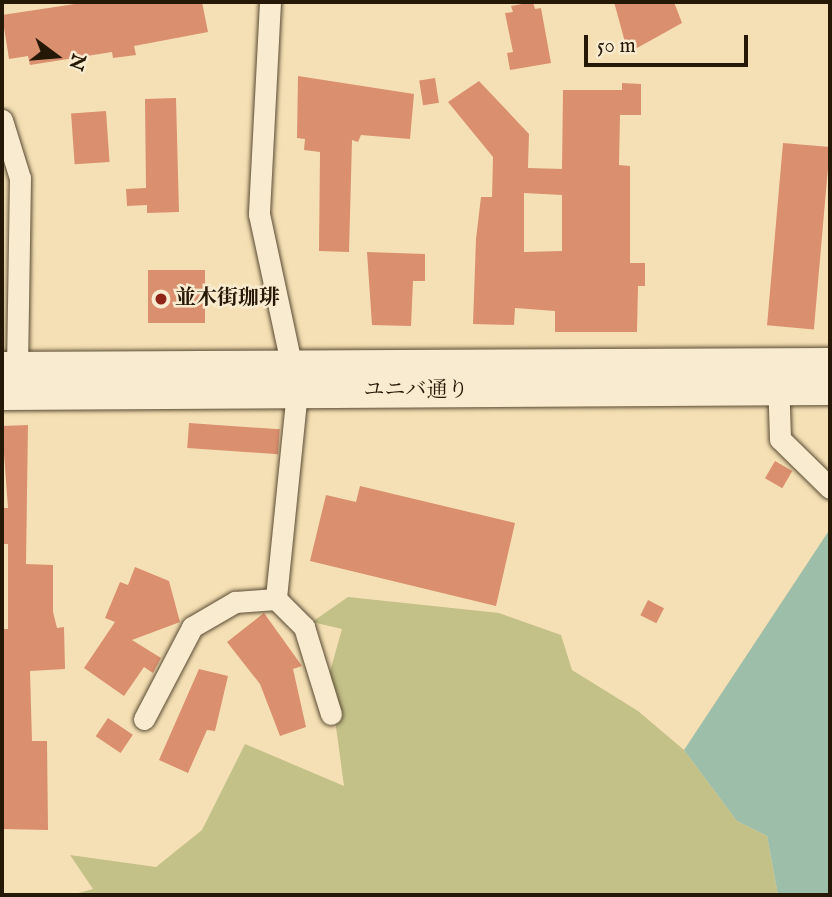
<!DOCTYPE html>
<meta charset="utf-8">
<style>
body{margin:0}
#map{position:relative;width:832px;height:897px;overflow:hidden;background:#f5e0b5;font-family:"IM FELL English","Noto Serif JP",serif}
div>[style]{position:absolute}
.green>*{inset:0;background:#c3c088}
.water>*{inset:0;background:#9dbea8}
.building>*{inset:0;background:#da8f6e;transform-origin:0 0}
.roads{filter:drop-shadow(0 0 2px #594a32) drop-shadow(0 0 2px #594a32)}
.street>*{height:21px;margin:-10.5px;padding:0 10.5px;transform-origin:10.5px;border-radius:10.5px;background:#f8ebcf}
.secondary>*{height:30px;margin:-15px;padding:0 15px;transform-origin:15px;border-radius:15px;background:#f8ebcf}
.dots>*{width:19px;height:19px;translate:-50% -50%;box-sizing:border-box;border:4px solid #f8ebcf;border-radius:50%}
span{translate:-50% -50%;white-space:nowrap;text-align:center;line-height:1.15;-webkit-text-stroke:5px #f8ebcf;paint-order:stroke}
.poi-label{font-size:21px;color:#251806;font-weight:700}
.left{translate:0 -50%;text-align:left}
.street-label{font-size:21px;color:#251806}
.frame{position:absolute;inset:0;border:4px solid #251806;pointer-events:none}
.north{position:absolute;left:21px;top:21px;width:70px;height:70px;-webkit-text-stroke:5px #f8ebcf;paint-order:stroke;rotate:106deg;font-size:19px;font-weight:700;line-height:28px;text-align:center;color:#251806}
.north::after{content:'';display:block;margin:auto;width:24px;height:32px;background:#251806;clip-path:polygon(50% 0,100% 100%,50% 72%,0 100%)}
.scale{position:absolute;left:584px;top:35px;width:164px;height:32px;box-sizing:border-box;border:4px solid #251806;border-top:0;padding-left:9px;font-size:21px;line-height:24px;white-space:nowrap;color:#251806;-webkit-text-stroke:5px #f8ebcf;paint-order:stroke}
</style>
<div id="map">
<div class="green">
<div style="clip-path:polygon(348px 597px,499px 613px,561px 635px,572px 670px,638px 711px,684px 750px,737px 821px,767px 836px,778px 895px,71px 895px,93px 889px,70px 855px,156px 867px,202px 830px,245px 744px,344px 786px,329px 675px,342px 629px,312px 622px)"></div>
</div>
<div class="water">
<div style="clip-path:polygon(830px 529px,830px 895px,778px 895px,767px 836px,737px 821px,684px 750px)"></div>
</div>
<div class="building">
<div style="clip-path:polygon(88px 2px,202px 2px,208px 32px,134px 46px,136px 55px,113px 58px,112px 52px,30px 65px,28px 56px,9px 59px,2px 15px)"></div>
<div style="clip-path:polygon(533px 2px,535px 9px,541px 8px,551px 63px,510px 70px,507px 53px,513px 52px,505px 13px,513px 12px,511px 6px)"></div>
<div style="clip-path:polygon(614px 2px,674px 2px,682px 23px,628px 53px)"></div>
<div style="clip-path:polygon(298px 76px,414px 94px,410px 139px,361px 135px,358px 142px,352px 140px,349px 252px,319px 251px,320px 152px,304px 150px,305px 139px,297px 138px)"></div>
<div style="left:435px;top:78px;width:25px;height:16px;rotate:81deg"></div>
<div style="clip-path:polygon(evenodd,479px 81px,529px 134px,528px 168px,562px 169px,563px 90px,622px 90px,622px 83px,641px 84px,641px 115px,620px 115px,619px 165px,630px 166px,630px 263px,645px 263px,645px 286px,638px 286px,637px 332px,555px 332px,555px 311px,515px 308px,514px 325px,473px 324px,476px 239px,481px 197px,492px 197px,493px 157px,448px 102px,479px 81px,524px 193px,562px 195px,562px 251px,524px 252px,524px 193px)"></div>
<div style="clip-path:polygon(176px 98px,179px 212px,147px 213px,147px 205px,127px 206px,126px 189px,146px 188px,145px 99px)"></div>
<div style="left:106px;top:111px;width:51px;height:35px;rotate:86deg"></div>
<div style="left:783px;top:143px;width:47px;height:183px;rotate:5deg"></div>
<div style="clip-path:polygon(367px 252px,425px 254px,425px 281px,413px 281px,411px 326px,372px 325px)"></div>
<div style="left:148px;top:270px;width:57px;height:53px"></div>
<div style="left:189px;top:423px;width:91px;height:25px;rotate:4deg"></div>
<div style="clip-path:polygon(28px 425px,26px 564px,53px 565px,53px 612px,57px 628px,64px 627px,65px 669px,30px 671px,32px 741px,47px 741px,48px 830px,2px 829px,2px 629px,8px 629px,8px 544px,2px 544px,2px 508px,8px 508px,2px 426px)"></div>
<div style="left:775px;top:461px;width:20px;height:20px;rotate:30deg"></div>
<div style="clip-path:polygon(360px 486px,515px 523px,496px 606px,310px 561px,326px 495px,356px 502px)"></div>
<div style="clip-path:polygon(135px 567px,169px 581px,180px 622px,132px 640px,161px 658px,153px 673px,144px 667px,124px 696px,84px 668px,115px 622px,105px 618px,120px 582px,128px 585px)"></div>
<div style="left:648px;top:600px;width:18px;height:17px;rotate:27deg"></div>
<div style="clip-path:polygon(264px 613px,302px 666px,293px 669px,306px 727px,280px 736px,260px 684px,227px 642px)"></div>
<div style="clip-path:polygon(199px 669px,228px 676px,215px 731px,207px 730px,188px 773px,159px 760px)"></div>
<div style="left:108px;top:718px;width:30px;height:22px;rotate:34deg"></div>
</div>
<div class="roads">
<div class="street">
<div style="left:270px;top:2px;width:212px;rotate:93deg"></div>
<div style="left:259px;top:214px;width:181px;rotate:77.9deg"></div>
<div style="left:297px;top:391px;width:209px;rotate:95.8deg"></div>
<div style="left:276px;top:599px;width:40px;rotate:45deg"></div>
<div style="left:304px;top:627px;width:91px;rotate:72.8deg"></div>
<div style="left:2px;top:120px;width:61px;rotate:72.8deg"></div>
<div style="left:20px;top:178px;width:200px;rotate:90.9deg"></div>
<div style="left:778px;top:378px;width:61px;rotate:88.1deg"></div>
<div style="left:780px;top:439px;width:70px;rotate:44.4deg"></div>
<div style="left:144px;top:719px;width:104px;rotate:-62.4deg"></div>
<div style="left:192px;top:627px;width:50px;rotate:-30.2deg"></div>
<div style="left:235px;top:602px;width:41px;rotate:-4.2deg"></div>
</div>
<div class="secondary">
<div style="left:2px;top:367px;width:828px;rotate:-0.28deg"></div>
<div style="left:2px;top:395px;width:828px;rotate:-0.35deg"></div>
</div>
</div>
<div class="dots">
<div style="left:161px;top:299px;background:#8f2418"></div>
</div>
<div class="poi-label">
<span class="left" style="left:175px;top:299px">並木街珈琲</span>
</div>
<div class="street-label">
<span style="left:416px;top:391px">ユニバ通り</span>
</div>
<div class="frame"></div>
<div class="north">N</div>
<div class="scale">50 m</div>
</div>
